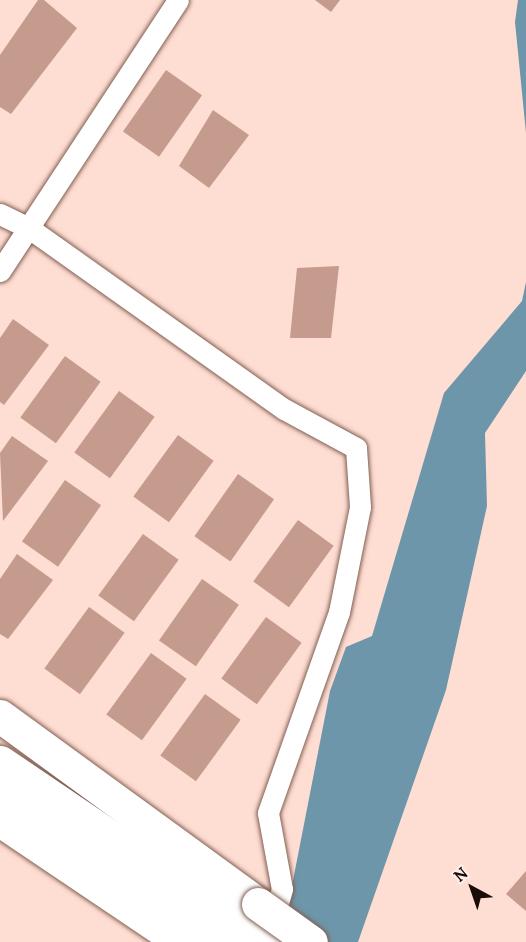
<!DOCTYPE html>
<style>
body{margin:0}
#map{position:relative;width:526px;height:942px;overflow:hidden;background:#feddd2;font-family:Lora,serif}
div>[style]{position:absolute}
.water>*{inset:0;background:#6d96aa}
.building>*{inset:0;background:#c49b8c;transform-origin:0 0}
.roads{filter:drop-shadow(0 0 2px #815f52) drop-shadow(0 0 2px #815f52)}
.street>*{height:21px;margin:-10.5px;padding:0 10.5px;transform-origin:10.5px;border-radius:10.5px;background:#fff}
.primary>*{height:33px;margin:-16.5px;padding:0 16.5px;transform-origin:16.5px;border-radius:16.5px;background:#fff}
.highway>*{height:33px;margin:-16.5px;padding:0 16.5px;transform-origin:16.5px;border-radius:16.5px;background:#fff}
.bridges{filter:drop-shadow(0 0 2px #815f52) drop-shadow(0 0 2px #815f52)}
.primary-bridge>*{height:33px;margin:-16.5px;padding:0 16.5px;transform-origin:16.5px;border-radius:16.5px;background:#fff}
span{translate:-50% -50%;white-space:nowrap;text-align:center;line-height:1.15;-webkit-text-stroke:5px #ffeee9;paint-order:stroke}
.north{position:absolute;left:442px;top:858px;width:60px;height:60px;-webkit-text-stroke:4px #ffeee9;paint-order:stroke;rotate:320deg;font-size:16px;font-weight:700;line-height:24px;text-align:center;color:#1a0d08}
.north::after{content:'';display:block;margin:auto;width:21px;height:27px;background:#1a0d08;clip-path:polygon(50% 0,100% 100%,50% 72%,0 100%)}
</style>
<div id="map">
<div class="water">
<div style="clip-path:polygon(518px 0,526px 0,526px 133px,515px 22px)"></div>
<div style="clip-path:polygon(526px 282px,526px 371px,485px 433px,487px 506px,446px 690px,358px 942px,281px 942px,330px 691px,346px 647px,372px 636px,444px 393px,522px 301px)"></div>
</div>
<div class="building">
<div style="clip-path:polygon(38px 0,44px 0,77px 28px,11px 114px,0 107px,0 55px)"></div>
<div style="clip-path:polygon(315px 0,340px 0,331px 12px)"></div>
<div style="left:166px;top:70px;width:44px;height:75px;rotate:35deg"></div>
<div style="clip-path:polygon(213px 110px,249px 135px,209px 188px,179px 166px)"></div>
<div style="clip-path:polygon(339px 266px,331px 338px,290px 338px,297px 268px)"></div>
<div style="clip-path:polygon(13px 319px,49px 345px,4px 405px,0 402px,0 338px)"></div>
<div style="left:65px;top:356px;width:44px;height:76px;rotate:36deg"></div>
<div style="left:119px;top:391px;width:44px;height:76px;rotate:36deg"></div>
<div style="left:178px;top:435px;width:44px;height:76px;rotate:36deg"></div>
<div style="clip-path:polygon(12px 436px,48px 461px,3px 521px,0 453px)"></div>
<div style="left:238px;top:474px;width:44px;height:76px;rotate:35deg"></div>
<div style="left:65px;top:480px;width:44px;height:75px;rotate:35deg"></div>
<div style="left:298px;top:520px;width:44px;height:76px;rotate:36deg"></div>
<div style="left:143px;top:534px;width:44px;height:76px;rotate:36deg"></div>
<div style="clip-path:polygon(17px 554px,53px 580px,8px 639px,0 634px,0 579px)"></div>
<div style="left:202px;top:579px;width:45px;height:75px;rotate:35deg"></div>
<div style="left:89px;top:607px;width:44px;height:76px;rotate:36deg"></div>
<div style="left:266px;top:617px;width:44px;height:76px;rotate:36deg"></div>
<div style="left:151px;top:653px;width:44px;height:76px;rotate:36deg"></div>
<div style="left:205px;top:694px;width:44px;height:76px;rotate:36deg"></div>
<div style="clip-path:polygon(526px 871px,526px 911px,506px 894px)"></div>
</div>
<div class="roads">
<div class="street">
<div style="left:0;top:214px;width:32px;rotate:26deg"></div>
<div style="left:29px;top:228px;width:313px;rotate:35.4deg"></div>
<div style="left:284px;top:409px;width:82px;rotate:28.4deg"></div>
<div style="left:356px;top:448px;width:59px;rotate:86.1deg"></div>
<div style="left:360px;top:507px;width:107px;rotate:101.3deg"></div>
<div style="left:339px;top:612px;width:213px;rotate:109.5deg"></div>
<div style="left:268px;top:813px;width:77px;rotate:79.6deg"></div>
<div style="left:282px;top:889px;width:36px;rotate:106deg"></div>
<div style="left:0;top:271px;width:324px;rotate:-56.7deg"></div>
</div>
<div class="primary">
<div style="left:0;top:716px;width:319px;rotate:36.1deg"></div>
<div style="left:0;top:820px;width:218px;rotate:34deg"></div>
</div>
<div class="highway">
<div style="left:0;top:762px;width:321px;rotate:34.1deg"></div>
<div style="left:0;top:793px;width:265px;rotate:34.2deg"></div>
</div>
</div>
<div class="bridges">
<div class="primary-bridge">
<div style="left:258px;top:904px;width:65px;rotate:35.6deg"></div>
</div>
</div>
<div class="north">N</div>
</div>
